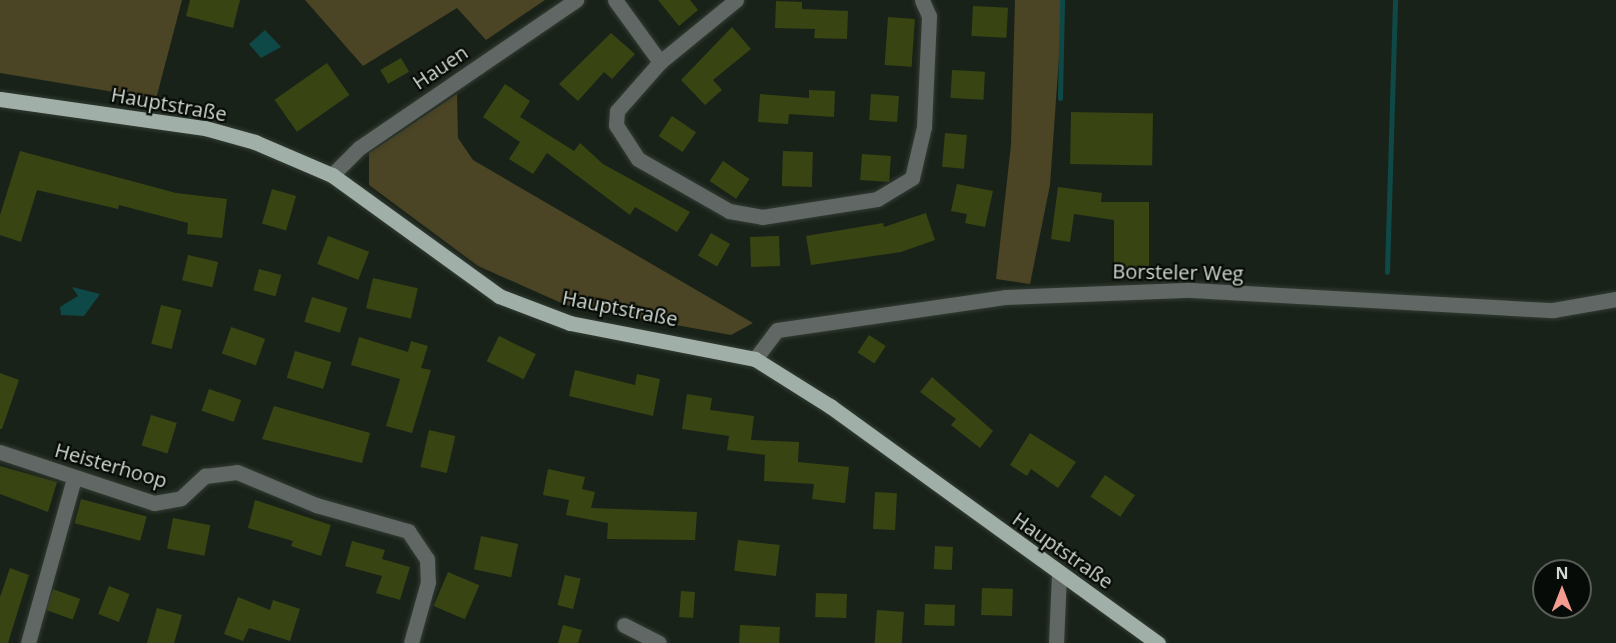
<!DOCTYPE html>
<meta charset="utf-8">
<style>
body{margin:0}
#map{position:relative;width:1616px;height:643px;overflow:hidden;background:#192219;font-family:"Open Sans",sans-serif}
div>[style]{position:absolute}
.green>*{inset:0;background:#4b4425}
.water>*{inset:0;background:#0f4947}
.stream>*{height:5px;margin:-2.5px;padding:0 2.5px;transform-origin:2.5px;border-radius:2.5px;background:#0f4947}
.building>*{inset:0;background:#394413;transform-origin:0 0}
.roads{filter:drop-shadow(0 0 2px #333c33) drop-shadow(0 0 2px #333c33)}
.minor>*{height:15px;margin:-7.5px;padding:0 7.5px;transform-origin:7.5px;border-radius:7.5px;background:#606764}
.major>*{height:15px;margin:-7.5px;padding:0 7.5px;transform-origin:7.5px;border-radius:7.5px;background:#a0b0a9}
span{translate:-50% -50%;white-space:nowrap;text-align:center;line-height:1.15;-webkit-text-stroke:4.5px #070b07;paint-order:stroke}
.street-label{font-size:20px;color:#d2d9d2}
.north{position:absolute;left:1532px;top:559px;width:60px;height:60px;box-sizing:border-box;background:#070b07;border:2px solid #585d58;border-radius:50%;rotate:0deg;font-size:16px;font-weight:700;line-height:24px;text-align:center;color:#d2d9d2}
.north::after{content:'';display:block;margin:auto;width:21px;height:27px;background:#f59c91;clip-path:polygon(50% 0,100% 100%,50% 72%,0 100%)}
</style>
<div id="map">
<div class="green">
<div style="clip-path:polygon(0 0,182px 0,156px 99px,0 73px)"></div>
<div style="clip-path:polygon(305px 0,545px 0,486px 40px,457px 8px,363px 66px)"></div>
<div style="clip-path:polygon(1015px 0,1063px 0,1050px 185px,1030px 284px,996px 279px,1011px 145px)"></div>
<div style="clip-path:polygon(457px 94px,458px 138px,473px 160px,753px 323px,731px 335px,566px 305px,478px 266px,369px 185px,369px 153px)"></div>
</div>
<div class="water">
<div style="clip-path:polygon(265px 30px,281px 47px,261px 58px,249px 44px)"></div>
<div style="clip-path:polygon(72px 287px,100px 294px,84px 316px,61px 315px,60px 307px,78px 296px)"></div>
</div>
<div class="stream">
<div style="left:1060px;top:98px;width:98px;rotate:-88.8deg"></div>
<div style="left:1387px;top:272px;width:272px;rotate:-88.3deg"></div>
</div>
<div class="building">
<div style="clip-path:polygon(190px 0,240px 0,233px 28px,186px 16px)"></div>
<div style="clip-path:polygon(658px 0,690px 0,698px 10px,679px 26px)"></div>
<div style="clip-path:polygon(776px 1px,802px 2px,802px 9px,848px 11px,847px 39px,814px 38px,815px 29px,775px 28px)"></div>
<div style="left:973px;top:6px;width:35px;height:30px;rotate:3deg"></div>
<div style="left:888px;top:17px;width:27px;height:48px;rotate:4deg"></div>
<div style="clip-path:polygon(732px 27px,751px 49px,713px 80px,722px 90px,705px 105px,681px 80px)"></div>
<div style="clip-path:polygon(611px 33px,635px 54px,612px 79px,604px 72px,578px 101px,559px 84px)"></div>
<div style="left:401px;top:58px;width:16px;height:24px;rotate:60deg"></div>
<div style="left:327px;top:63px;width:39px;height:64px;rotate:55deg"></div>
<div style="left:952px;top:70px;width:33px;height:28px;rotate:3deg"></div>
<div style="clip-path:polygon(505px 84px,530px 101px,520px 117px,574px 151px,580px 143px,603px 164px,690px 212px,677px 232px,635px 207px,630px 215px,547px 153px,533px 174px,509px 159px,520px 142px,483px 117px)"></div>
<div style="clip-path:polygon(809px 90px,835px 91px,834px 117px,789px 114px,788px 124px,758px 122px,760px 94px,809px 98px)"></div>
<div style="left:871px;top:94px;width:28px;height:26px;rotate:4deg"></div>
<div style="left:1071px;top:112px;width:82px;height:52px;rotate:1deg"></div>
<div style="left:672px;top:116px;width:29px;height:24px;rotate:34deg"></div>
<div style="left:945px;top:133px;width:22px;height:34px;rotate:5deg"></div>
<div style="clip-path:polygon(20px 151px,176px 193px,227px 199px,222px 238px,187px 234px,188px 223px,119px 205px,118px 209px,37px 190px,21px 242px,0 235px,0 215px)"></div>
<div style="left:783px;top:151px;width:30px;height:35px;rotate:2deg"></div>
<div style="left:862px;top:154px;width:29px;height:26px;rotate:4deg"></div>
<div style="left:723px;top:161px;width:32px;height:24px;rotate:34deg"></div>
<div style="clip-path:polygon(957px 184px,993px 191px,985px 227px,965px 223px,967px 214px,951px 211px)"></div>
<div style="clip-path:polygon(1058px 187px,1102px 193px,1101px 202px,1149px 202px,1149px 269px,1114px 269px,1114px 220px,1074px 214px,1070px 242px,1051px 239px)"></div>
<div style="left:272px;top:189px;width:25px;height:36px;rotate:16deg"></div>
<div style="clip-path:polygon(926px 213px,935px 240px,901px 252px,811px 265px,806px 236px,883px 223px,884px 227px)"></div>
<div style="left:711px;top:233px;width:22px;height:26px;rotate:30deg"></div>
<div style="left:328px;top:236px;width:44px;height:30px;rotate:21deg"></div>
<div style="left:779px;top:236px;width:30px;height:29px;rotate:88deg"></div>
<div style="left:188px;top:255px;width:31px;height:26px;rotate:13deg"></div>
<div style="left:259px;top:269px;width:23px;height:22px;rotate:15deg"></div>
<div style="left:373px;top:278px;width:46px;height:31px;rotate:13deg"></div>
<div style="left:312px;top:297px;width:37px;height:26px;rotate:17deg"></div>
<div style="left:161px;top:305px;width:21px;height:40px;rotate:14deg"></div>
<div style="left:231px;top:327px;width:36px;height:28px;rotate:19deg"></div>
<div style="left:869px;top:335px;width:20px;height:21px;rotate:33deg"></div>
<div style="left:499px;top:336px;width:41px;height:28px;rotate:26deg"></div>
<div style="clip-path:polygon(359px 337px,408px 352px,411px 341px,428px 346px,421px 368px,431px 370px,412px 433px,386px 426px,400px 379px,351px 365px)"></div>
<div style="left:295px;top:351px;width:38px;height:28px;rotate:17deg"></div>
<div style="clip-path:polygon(575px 370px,635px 385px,637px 374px,660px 379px,653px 416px,569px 396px)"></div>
<div style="clip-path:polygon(0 373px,19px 380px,2px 429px,0 429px)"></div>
<div style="clip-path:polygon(932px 377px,993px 431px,980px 448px,951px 425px,956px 419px,920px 392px)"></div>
<div style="left:209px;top:389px;width:34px;height:23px;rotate:19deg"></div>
<div style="clip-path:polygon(687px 394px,712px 398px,710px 410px,754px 416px,751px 440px,799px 442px,798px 462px,849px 467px,845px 503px,812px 499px,814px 484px,764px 481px,765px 455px,727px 450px,729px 436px,682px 429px)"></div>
<div style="clip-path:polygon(274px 406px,370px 433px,362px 463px,262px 439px)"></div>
<div style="left:151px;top:415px;width:27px;height:32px;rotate:17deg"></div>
<div style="left:429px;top:430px;width:27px;height:38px;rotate:13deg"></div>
<div style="clip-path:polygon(1030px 433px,1076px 462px,1058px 488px,1031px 469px,1027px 476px,1010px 465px)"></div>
<div style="clip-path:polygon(0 466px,57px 482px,48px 512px,0 494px)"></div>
<div style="clip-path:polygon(548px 469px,585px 477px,582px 489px,595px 492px,591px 508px,697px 512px,695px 540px,607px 539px,608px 523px,566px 515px,569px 500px,543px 495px)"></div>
<div style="left:1105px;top:475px;width:36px;height:26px;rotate:34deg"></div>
<div style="left:875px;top:492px;width:22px;height:37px;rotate:3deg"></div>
<div style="left:81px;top:499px;width:68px;height:25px;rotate:15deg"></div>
<div style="clip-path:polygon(255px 500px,331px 525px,321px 556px,291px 546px,293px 541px,248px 528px)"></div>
<div style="left:173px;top:518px;width:38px;height:31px;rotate:11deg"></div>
<div style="left:481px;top:536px;width:38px;height:34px;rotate:12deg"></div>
<div style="left:738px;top:540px;width:42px;height:31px;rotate:7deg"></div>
<div style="clip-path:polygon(352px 541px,385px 550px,382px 559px,410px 567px,400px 600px,376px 593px,382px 576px,345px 566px)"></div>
<div style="left:935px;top:546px;width:18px;height:23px;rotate:3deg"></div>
<div style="clip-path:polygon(10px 568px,29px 575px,8px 643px,0 643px,0 597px)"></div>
<div style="left:448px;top:572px;width:34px;height:37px;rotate:23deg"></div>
<div style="left:565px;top:575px;width:16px;height:31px;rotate:14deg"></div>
<div style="left:109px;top:586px;width:22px;height:30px;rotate:21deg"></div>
<div style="left:982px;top:588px;width:31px;height:27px;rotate:2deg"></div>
<div style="left:53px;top:589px;width:29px;height:22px;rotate:20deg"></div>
<div style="left:681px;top:591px;width:14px;height:26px;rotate:4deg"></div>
<div style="left:816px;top:593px;width:31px;height:24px;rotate:2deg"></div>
<div style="clip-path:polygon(238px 597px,270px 610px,273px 600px,300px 609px,290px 641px,249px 628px,243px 641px,224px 634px)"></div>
<div style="left:925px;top:604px;width:30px;height:21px;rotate:2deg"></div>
<div style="clip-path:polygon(157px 608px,182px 615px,174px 643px,147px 643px)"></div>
<div style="left:877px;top:610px;width:27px;height:33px;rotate:4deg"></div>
<div style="clip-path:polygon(563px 625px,582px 630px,578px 643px,558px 643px)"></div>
<div style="left:740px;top:625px;width:40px;height:18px;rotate:3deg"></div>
</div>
<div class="roads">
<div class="minor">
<div style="left:615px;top:0;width:77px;rotate:54deg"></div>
<div style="left:736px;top:0;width:98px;rotate:140.8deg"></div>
<div style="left:660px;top:62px;width:65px;rotate:131.3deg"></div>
<div style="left:617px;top:111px;width:14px;rotate:94deg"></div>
<div style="left:616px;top:125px;width:40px;rotate:57.1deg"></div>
<div style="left:638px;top:159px;width:105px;rotate:29.7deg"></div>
<div style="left:729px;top:211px;width:34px;rotate:10deg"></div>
<div style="left:762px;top:217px;width:116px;rotate:-8.9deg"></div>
<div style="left:877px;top:199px;width:41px;rotate:-31deg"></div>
<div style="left:912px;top:178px;width:52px;rotate:-76.8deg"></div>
<div style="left:924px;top:127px;width:111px;rotate:-87.4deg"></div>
<div style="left:929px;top:16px;width:17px;rotate:-114deg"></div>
<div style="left:332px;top:175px;width:38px;rotate:-45deg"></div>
<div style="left:359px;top:148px;width:263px;rotate:-34.3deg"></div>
<div style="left:755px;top:359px;width:36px;rotate:-53deg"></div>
<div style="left:777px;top:330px;width:230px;rotate:-8.2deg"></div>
<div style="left:1005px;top:297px;width:186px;rotate:-2.2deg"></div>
<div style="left:1191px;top:290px;width:363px;rotate:3.2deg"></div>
<div style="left:1553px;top:310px;width:64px;rotate:-9.9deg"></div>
<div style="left:0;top:452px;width:162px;rotate:18.3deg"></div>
<div style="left:154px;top:503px;width:27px;rotate:-10deg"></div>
<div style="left:181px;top:498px;width:33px;rotate:-43deg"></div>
<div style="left:205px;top:476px;width:32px;rotate:-7deg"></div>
<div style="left:237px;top:472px;width:86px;rotate:22.7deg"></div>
<div style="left:316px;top:505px;width:96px;rotate:15.8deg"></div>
<div style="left:408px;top:531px;width:34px;rotate:56deg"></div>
<div style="left:427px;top:559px;width:23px;rotate:88deg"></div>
<div style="left:428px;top:582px;width:63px;rotate:105.6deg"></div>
<div style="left:624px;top:625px;width:39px;rotate:27deg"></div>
<div style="left:28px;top:643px;width:171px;rotate:-74.4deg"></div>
<div style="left:1056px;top:643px;width:70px;rotate:-87.5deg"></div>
</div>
<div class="major">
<div style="left:0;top:99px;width:207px;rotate:8.1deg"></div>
<div style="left:205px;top:128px;width:52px;rotate:15.6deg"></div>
<div style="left:255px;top:142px;width:84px;rotate:23.2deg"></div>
<div style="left:332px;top:175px;width:206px;rotate:35.9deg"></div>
<div style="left:499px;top:296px;width:76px;rotate:20.8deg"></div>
<div style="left:570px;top:323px;width:188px;rotate:11deg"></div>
<div style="left:755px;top:359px;width:89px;rotate:32.1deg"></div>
<div style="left:830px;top:406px;width:405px;rotate:35.9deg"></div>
</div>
</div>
<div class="street-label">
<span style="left:440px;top:67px;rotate:-34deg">Hauen</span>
<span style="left:169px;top:104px;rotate:10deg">Hauptstraße</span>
<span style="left:1178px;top:272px;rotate:1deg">Borsteler Weg</span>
<span style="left:620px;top:308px;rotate:11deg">Hauptstraße</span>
<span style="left:111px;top:465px;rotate:16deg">Heisterhoop</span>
<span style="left:1063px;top:550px;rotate:35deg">Hauptstraße</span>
</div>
<div class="north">N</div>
</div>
